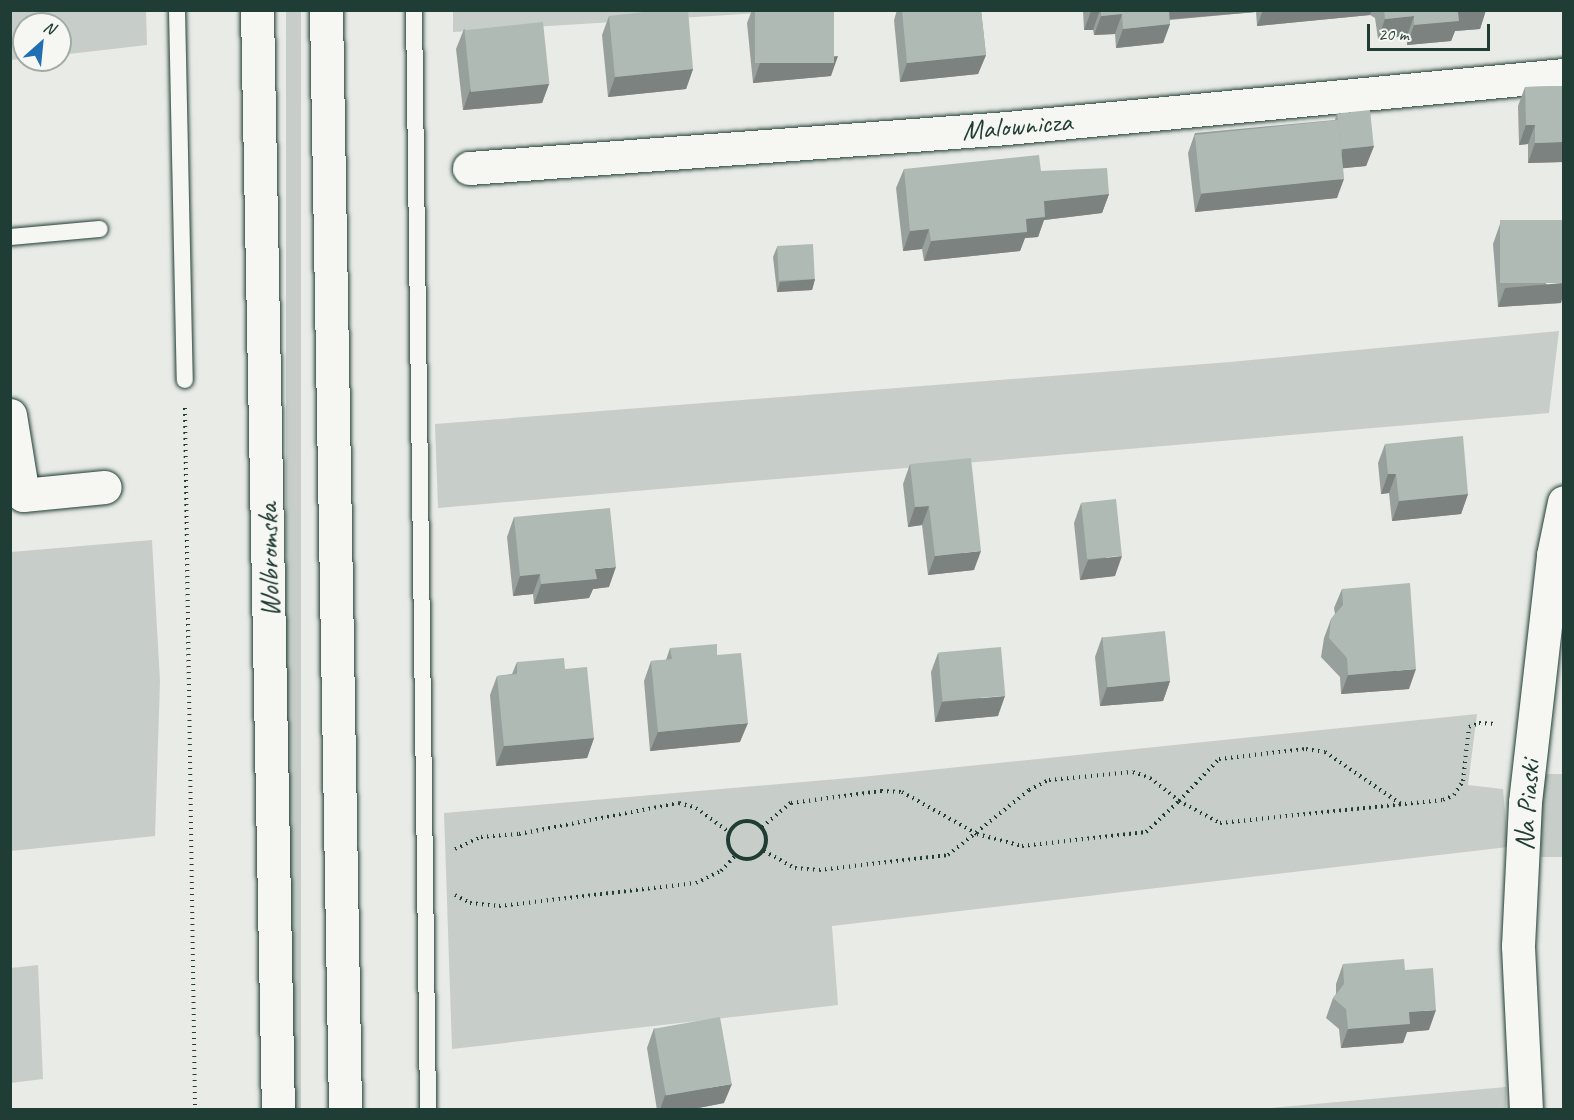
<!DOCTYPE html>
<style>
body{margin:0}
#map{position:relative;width:1574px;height:1120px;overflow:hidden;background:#e9ebe7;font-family:Caveat,sans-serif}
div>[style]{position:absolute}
.green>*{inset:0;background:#c7cec9;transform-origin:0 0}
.path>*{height:4px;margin-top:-2px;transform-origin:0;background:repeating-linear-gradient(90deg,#1f3d34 0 1.5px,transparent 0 6px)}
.path>.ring{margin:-2px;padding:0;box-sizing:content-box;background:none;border:4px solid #1f3d34;border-radius:50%}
.roads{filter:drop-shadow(0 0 2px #1f3d34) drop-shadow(0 0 2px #1f3d34)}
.service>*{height:16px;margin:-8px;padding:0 8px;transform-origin:8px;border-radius:8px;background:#f6f6f2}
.minor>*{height:33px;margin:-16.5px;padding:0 16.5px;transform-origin:16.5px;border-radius:16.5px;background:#f6f6f2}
.secondary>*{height:33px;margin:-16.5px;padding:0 16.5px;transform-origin:16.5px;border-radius:16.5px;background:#f6f6f2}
.wall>*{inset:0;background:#97a09c}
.shaded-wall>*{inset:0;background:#7b827f}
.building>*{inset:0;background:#b0bab5;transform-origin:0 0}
span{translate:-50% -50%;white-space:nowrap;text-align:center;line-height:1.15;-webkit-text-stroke:6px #f6f6f2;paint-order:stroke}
.street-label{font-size:28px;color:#1f3d34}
.frame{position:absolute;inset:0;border:12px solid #1f3d34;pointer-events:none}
.north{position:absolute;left:12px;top:12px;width:60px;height:60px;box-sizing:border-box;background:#f6f6f2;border:2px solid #a0aca6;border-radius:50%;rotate:27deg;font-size:16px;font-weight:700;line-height:24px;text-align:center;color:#1f3d34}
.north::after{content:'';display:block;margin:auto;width:21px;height:27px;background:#1f6fb2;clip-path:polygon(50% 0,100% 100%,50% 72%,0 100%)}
.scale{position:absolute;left:1367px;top:24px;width:123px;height:27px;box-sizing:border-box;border:3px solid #1f3d34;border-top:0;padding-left:8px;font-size:18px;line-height:21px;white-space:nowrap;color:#1f3d34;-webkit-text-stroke:4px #f6f6f2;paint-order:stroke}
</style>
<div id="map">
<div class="green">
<div style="clip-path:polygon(10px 11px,146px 11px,147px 45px,60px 55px,60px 24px,24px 24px,24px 59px,11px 60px)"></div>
<div style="left:286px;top:11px;width:15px;height:1098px"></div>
<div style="clip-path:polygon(453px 11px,792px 11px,453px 32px)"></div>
<div style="clip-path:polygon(1559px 331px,1549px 413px,438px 508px,435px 424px,1230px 362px)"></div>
<div style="clip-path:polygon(152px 540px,160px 681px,155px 836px,11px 851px,11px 552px)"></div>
<div style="clip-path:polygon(1477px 714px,1468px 785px,1503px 789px,1508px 847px,832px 926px,838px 1005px,452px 1049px,444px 813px,861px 777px)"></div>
<div style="left:1563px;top:774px;width:83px;height:22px;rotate:90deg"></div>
<div style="clip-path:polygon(38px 965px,43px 1079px,11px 1083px,11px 968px)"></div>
<div style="clip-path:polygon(1506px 1087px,1506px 1109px,1258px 1109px)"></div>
</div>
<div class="path">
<div style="left:185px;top:408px;width:702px;rotate:89.18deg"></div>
<div class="ring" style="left:728px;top:821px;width:34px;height:34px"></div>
<div style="left:762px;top:827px;width:38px;rotate:-40deg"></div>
<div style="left:791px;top:803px;width:91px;rotate:-7.6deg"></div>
<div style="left:881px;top:791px;width:21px;rotate:3deg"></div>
<div style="left:902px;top:792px;width:86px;rotate:29.2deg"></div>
<div style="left:977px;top:834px;width:47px;rotate:14.9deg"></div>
<div style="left:1022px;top:846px;width:125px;rotate:-6.4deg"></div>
<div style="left:1146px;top:832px;width:45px;rotate:-43.2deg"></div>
<div style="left:1179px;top:801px;width:47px;rotate:28.2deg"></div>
<div style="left:1220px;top:823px;width:224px;rotate:-5.9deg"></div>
<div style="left:1443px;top:800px;width:12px;rotate:-24deg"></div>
<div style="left:1454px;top:795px;width:17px;rotate:-57deg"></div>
<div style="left:1463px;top:781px;width:54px;rotate:-83.7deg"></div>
<div style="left:1469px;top:727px;width:11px;rotate:-22deg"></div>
<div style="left:1479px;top:723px;width:18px;rotate:3deg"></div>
<div style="left:455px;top:849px;width:29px;rotate:-25deg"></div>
<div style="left:481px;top:837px;width:38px;rotate:-5deg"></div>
<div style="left:519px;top:834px;width:163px;rotate:-11deg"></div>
<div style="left:679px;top:803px;width:18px;rotate:16deg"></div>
<div style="left:696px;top:808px;width:41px;rotate:36deg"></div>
<div style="left:764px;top:851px;width:35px;rotate:29deg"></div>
<div style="left:795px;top:868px;width:24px;rotate:5deg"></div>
<div style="left:819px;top:870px;width:130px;rotate:-6.6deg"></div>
<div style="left:948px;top:855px;width:104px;rotate:-38.7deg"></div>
<div style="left:1029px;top:790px;width:22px;rotate:-27deg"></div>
<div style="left:1049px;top:780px;width:84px;rotate:-5.4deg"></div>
<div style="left:1133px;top:772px;width:18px;rotate:19deg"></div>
<div style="left:1150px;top:778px;width:37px;rotate:38deg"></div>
<div style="left:1179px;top:801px;width:58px;rotate:-46.4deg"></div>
<div style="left:1219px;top:759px;width:88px;rotate:-6.6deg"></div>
<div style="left:1306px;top:749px;width:19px;rotate:9deg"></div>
<div style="left:1325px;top:752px;width:92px;rotate:34.4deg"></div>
<div style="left:455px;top:895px;width:17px;rotate:28deg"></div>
<div style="left:470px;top:903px;width:29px;rotate:6deg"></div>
<div style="left:499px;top:906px;width:198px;rotate:-6.7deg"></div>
<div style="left:696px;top:883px;width:28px;rotate:-26deg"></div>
<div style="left:721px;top:871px;width:21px;rotate:-47deg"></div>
</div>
<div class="roads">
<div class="service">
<div style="left:177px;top:10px;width:370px;rotate:88.8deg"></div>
<div style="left:414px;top:10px;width:1100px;rotate:89.27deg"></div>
<div style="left:10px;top:237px;width:90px;rotate:-5.1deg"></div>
</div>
<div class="minor">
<div style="left:469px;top:168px;width:539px;rotate:-4.25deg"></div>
<div style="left:1007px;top:128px;width:560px;rotate:-5.44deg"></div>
<div style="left:10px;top:415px;width:81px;rotate:80.8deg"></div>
<div style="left:23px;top:495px;width:82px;rotate:-5.6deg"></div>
<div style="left:1526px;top:1110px;width:164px;rotate:-92.8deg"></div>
<div style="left:1518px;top:946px;width:144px;rotate:-87.2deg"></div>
<div style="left:1525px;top:802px;width:249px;rotate:-83.5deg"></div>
<div style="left:1553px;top:555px;width:54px;rotate:-78.3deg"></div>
</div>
<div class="secondary">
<div style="left:257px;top:10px;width:1100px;rotate:88.91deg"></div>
<div style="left:326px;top:10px;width:1100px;rotate:89.01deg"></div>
</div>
</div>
<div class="wall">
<div style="clip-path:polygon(752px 10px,834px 10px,831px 76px,753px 83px,747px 23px)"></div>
<div style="clip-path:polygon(897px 10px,981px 10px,986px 55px,978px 74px,900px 82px,894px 20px)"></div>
<div style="clip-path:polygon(1083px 10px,1486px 10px,1480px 29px,1455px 31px,1451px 41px,1407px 45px,1407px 36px,1378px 39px,1375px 18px,1370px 15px,1257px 26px,1256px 12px,1170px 20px,1170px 24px,1163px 43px,1116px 48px,1115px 34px,1094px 35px,1093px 30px,1084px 30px)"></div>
<div style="clip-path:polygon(609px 16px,693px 69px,686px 89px,608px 97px,602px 35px)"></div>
<div style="clip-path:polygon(464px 29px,549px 84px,542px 103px,463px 110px,456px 49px)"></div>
<div style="clip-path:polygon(1563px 86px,1563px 162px,1528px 163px,1528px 144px,1519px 145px,1518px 106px,1525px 87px)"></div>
<div style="clip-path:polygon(1337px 113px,1374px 146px,1366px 166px,1343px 168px,1337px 198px,1195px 212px,1188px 153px,1195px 133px,1335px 120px)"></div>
<div style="clip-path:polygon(904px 169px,1041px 171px,1109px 194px,1102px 213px,1044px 220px,1038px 237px,1025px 238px,1020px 251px,924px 261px,922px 249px,903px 251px,896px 188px)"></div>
<div style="clip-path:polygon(1500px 224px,1561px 303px,1498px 307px,1493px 244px)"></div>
<div style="clip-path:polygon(777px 247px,815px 279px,812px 290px,777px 292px,773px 257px)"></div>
<div style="clip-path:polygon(1385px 444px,1468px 494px,1461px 514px,1392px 521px,1389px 493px,1381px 494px,1378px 463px)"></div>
<div style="clip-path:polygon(910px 464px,974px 570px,928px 575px,922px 525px,908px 527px,903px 484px)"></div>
<div style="clip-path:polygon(1081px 503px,1115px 576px,1080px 580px,1074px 523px)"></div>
<div style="clip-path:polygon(514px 517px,609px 587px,593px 589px,589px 598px,534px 604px,533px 594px,513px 596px,507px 537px)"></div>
<div style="clip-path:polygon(1342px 589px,1409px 689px,1341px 694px,1340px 677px,1321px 657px,1324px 638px,1331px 619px,1335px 614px,1334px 608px)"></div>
<div style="clip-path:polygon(1102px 637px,1170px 681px,1163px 701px,1100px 706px,1095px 657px)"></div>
<div style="clip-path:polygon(670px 648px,717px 655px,740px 742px,650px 751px,644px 681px,651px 661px,666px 660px)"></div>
<div style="clip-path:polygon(938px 653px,998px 716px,935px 722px,931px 672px)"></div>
<div style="clip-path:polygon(517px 662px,565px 669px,594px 738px,587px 758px,496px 766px,490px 695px,497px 676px,512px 674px)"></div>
<div style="clip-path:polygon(1343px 964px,1405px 970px,1429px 1030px,1407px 1032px,1403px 1043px,1341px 1048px,1339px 1029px,1326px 1018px,1333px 998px,1336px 994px,1336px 984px)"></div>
<div style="clip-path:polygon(654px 1028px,724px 1103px,688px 1110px,657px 1110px,647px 1048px)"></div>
</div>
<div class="shaded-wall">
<div style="clip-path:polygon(1100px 10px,1093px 30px,1084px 30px,1091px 11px)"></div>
<div style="clip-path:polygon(1164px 10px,1257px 10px,1256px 12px,1161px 20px)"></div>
<div style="clip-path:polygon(1263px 10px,1372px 10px,1370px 15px,1257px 26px)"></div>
<div style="clip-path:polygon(1472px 10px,1486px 10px,1480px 29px,1455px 31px,1451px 41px,1407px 45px,1414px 25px,1458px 12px)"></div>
<div style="clip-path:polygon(1122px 14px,1115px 34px,1094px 35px,1101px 16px)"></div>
<div style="clip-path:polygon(1414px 16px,1407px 36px,1378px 39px,1385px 19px)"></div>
<div style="clip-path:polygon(1170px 24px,1163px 43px,1116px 48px,1123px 29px)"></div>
<div style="clip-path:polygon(986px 55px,978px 74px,900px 82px,907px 63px)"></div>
<div style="clip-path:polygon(838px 56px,831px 76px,753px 83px,760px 63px)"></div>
<div style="clip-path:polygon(693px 69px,686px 89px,608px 97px,615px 77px)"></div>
<div style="clip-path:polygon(549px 84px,542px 103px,463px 110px,470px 90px)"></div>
<div style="clip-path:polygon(1526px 125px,1535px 125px,1528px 144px,1519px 145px)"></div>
<div style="clip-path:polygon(1563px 142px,1563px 162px,1528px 163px,1535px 143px)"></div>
<div style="clip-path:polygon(1374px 146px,1366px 166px,1336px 169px,1343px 149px)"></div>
<div style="clip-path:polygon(1344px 179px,1337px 198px,1195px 212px,1202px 192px)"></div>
<div style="clip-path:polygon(1109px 194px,1102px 213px,1044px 220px,1038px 237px,1025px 238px,1020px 251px,924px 261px,931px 241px,1026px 219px,1044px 201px)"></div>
<div style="clip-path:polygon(929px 229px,922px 249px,903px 251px,910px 231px)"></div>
<div style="clip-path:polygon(815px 279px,812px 290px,777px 292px,780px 282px)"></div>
<div style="clip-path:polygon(1563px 283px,1563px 296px,1561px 303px,1498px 307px,1505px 288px)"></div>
<div style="clip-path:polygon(1388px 474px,1396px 474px,1389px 493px,1381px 494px)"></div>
<div style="clip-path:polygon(1468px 494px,1461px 514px,1392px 521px,1399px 501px)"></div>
<div style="clip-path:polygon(929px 506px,922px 525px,908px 527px,915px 507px)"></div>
<div style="clip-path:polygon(981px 551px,974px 570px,928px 575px,935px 556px)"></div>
<div style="clip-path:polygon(1122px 556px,1115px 576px,1080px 580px,1088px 560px)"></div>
<div style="clip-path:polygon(616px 567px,609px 587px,593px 589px,589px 598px,534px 604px,541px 584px,595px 569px)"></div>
<div style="clip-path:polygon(540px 574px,533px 594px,513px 596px,520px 576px)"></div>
<div style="clip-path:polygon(1416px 669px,1409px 689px,1341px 694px,1348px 675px)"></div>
<div style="clip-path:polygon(1170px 681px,1163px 701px,1100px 706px,1107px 687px)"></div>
<div style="clip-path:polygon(1005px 696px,998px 716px,935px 722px,942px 702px)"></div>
<div style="clip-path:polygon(748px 723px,740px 742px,650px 751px,658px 732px)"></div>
<div style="clip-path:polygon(594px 738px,587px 758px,496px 766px,504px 746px)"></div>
<div style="clip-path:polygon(1436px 1010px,1429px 1030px,1407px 1032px,1403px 1043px,1341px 1048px,1348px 1029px,1409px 1012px)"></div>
<div style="clip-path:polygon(732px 1084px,724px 1103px,688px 1110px,660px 1110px,665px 1095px)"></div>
</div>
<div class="building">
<div style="clip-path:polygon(661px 10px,688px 10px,693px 69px,615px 77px,609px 16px)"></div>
<div style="left:755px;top:10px;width:79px;height:53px"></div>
<div style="clip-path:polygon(902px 10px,981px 10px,986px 55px,907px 63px)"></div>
<div style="clip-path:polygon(1101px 10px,1169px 10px,1170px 24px,1123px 29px,1122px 14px,1101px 16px)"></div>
<div style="clip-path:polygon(1384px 10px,1472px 10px,1458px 12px,1459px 21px,1414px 25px,1414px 16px,1385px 19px)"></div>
<div style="left:543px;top:22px;width:62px;height:79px;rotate:84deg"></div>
<div style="clip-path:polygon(1563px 86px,1563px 142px,1535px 143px,1535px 125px,1526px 125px,1525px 87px)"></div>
<div style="left:1370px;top:110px;width:36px;height:33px;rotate:84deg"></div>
<div style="left:1338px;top:120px;width:59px;height:144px;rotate:84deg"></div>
<div style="clip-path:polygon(1039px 155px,1041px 171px,1107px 168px,1109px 194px,1044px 201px,1045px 217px,1026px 219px,1027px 232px,931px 241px,929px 229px,910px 231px,904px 169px)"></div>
<div style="left:1563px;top:220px;width:63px;height:63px;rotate:90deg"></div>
<div style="left:813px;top:244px;width:35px;height:36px;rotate:87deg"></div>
<div style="clip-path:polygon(1463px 436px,1468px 494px,1399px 501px,1396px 474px,1388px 474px,1385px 444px)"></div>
<div style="clip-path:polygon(971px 458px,981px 551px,935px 556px,929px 506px,915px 507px,910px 464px)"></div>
<div style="left:1116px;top:499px;width:57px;height:35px;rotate:84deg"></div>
<div style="clip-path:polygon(610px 508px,616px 567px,595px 569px,597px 579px,541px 584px,540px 574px,520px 576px,514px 517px)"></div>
<div style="clip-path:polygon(1410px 583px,1416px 669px,1348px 675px,1347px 658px,1329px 638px,1331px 619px,1343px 605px,1342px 589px)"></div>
<div style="left:1165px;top:631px;width:50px;height:63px;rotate:84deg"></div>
<div style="clip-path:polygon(717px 644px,717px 655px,741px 653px,748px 723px,658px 732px,651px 661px,672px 659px,670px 648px)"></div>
<div style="left:1001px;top:647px;width:49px;height:63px;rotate:85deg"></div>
<div style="clip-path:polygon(564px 658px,565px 669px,587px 667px,594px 738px,504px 746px,497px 676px,517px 674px,517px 662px)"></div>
<div style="clip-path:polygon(1404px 959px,1405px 970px,1433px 968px,1436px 1010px,1409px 1012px,1410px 1024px,1348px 1029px,1346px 1009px,1333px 998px,1344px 984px,1343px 964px)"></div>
<div style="left:720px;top:1017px;width:68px;height:67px;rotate:80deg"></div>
</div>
<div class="street-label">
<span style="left:1017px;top:126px;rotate:-5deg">Malownicza</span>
<span style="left:269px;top:560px;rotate:-91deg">Wolbromska</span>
<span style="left:1527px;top:805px;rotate:-86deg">Na Piaski</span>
</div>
<div class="frame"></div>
<div class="north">N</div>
<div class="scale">20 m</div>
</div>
